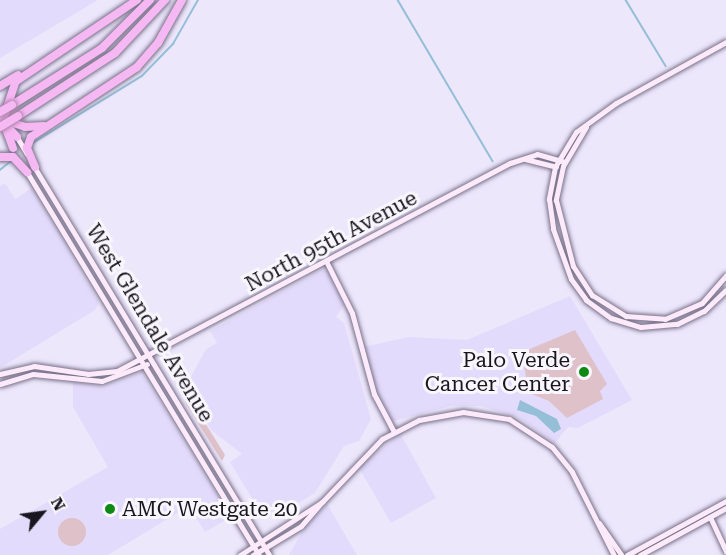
<!DOCTYPE html>
<style>
body{margin:0}
#map{position:relative;width:726px;height:555px;overflow:hidden;background:#ede7fc;font-family:"Roboto Serif",serif}
div>[style]{position:absolute}
.built>*{inset:0;background:#e3dbfb}
.green>*{inset:0;background:#dec1c9}
.round{border-radius:50%}
.water>*{inset:0;background:#95bed7}
.stream>*{height:1.5px;margin:-0.75px;padding:0 0.75px;transform-origin:0.75px;border-radius:0.75px;background:#95bed7}
.roads{filter:drop-shadow(0 0 2px #777188) drop-shadow(0 0 2px #777188)}
.secondary>*{height:5px;margin:-2.5px;padding:0 2.5px;transform-origin:2.5px;border-radius:2.5px;background:#fceafb}
.highway>*{height:8px;margin:-4px;padding:0 4px;transform-origin:4px;border-radius:4px;background:#f6b8f2}
.bridges{filter:drop-shadow(0 0 2px #a97fa8) drop-shadow(0 0 2px #a97fa8)}
.highway-bridge>*{height:8px;margin:-4px;padding:0 4px;transform-origin:4px;border-radius:4px;background:#f6b8f2}
.dots>*{width:16px;height:16px;translate:-50% -50%;box-sizing:border-box;border:3px solid #f9f7fd;border-radius:50%}
span{translate:-50% -50%;white-space:nowrap;text-align:center;line-height:1.15;-webkit-text-stroke:6px #f9f7fd;paint-order:stroke}
.street-label{font-size:21px;color:#19161f}
.poi-label{font-size:21px;color:#19161f}
.right{translate:-100% -50%;text-align:right}
.left{translate:0 -50%;text-align:left}
.north{position:absolute;left:12px;top:483px;width:60px;height:60px;-webkit-text-stroke:4px #f9f7fd;paint-order:stroke;rotate:61deg;font-size:16px;font-weight:700;line-height:24px;text-align:center;color:#19161f}
.north::after{content:'';display:block;margin:auto;width:21px;height:27px;background:#19161f;clip-path:polygon(50% 0,100% 100%,50% 72%,0 100%)}
</style>
<div id="map">
<div class="built">
<div style="clip-path:polygon(0 0,98px 0,0 58px)"></div>
<div style="clip-path:polygon(5px 183px,15px 199px,32px 188px,99px 302px,95px 310px,0 368px,0 186px)"></div>
<div style="clip-path:polygon(321px 270px,327px 270px,344px 305px,336px 317px,344px 323px,371px 419px,359px 441px,344px 446px,315px 493px,275px 517px,256px 505px,230px 462px,242px 454px,211px 430px,186px 386px,206px 349px,217px 343px,210px 331px)"></div>
<div style="clip-path:polygon(570px 296px,632px 400px,578px 428px,568px 427px,555px 443px,519px 418px,481px 406px,451px 406px,393px 421px,375px 390px,364px 347px,408px 337px,467px 340px)"></div>
<div style="clip-path:polygon(142px 372px,231px 517px,205px 532px,189px 506px,108px 555px,0 555px,0 529px,108px 467px,73px 407px,73px 382px,104px 386px)"></div>
<div style="clip-path:polygon(400px 433px,436px 498px,391px 523px,359px 468px)"></div>
<div style="clip-path:polygon(327px 504px,357px 555px,289px 555px,302px 532px)"></div>
</div>
<div class="green">
<div style="clip-path:polygon(575px 330px,607px 384px,600px 391px,603px 399px,567px 418px,549px 401px,529px 393px,523px 360px,525px 351px)"></div>
<div style="clip-path:polygon(178px 379px,225px 455px,222px 461px,186px 404px)"></div>
<div class="round" style="left:58px;top:518px;width:28px;height:28px"></div>
</div>
<div class="water">
<div style="clip-path:polygon(520px 400px,557px 419px,561px 429px,554px 433px,536px 416px,517px 410px)"></div>
</div>
<div class="stream">
<div style="left:398px;top:0;width:187px;rotate:59.5deg"></div>
<div style="left:626px;top:0;width:77px;rotate:58.8deg"></div>
<div style="left:33px;top:143px;width:128px;rotate:-31.6deg"></div>
<div style="left:142px;top:76px;width:45px;rotate:-45.9deg"></div>
<div style="left:173px;top:44px;width:51px;rotate:-60.4deg"></div>
<div style="left:0;top:170px;width:14px;rotate:-39deg"></div>
</div>
<div class="roads">
<div class="secondary">
<div style="left:726px;top:42px;width:126px;rotate:151deg"></div>
<div style="left:616px;top:103px;width:49px;rotate:144.1deg"></div>
<div style="left:576px;top:132px;width:41px;rotate:121deg"></div>
<div style="left:555px;top:167px;width:33px;rotate:101deg"></div>
<div style="left:549px;top:199px;width:30px;rotate:82deg"></div>
<div style="left:553px;top:229px;width:53px;rotate:70.2deg"></div>
<div style="left:571px;top:279px;width:26px;rotate:54deg"></div>
<div style="left:586px;top:300px;width:31px;rotate:36deg"></div>
<div style="left:611px;top:318px;width:31px;rotate:17deg"></div>
<div style="left:641px;top:327px;width:36px;rotate:-5deg"></div>
<div style="left:677px;top:324px;width:30px;rotate:-26deg"></div>
<div style="left:704px;top:311px;width:30px;rotate:-44deg"></div>
<div style="left:586px;top:127px;width:45px;rotate:120.5deg"></div>
<div style="left:563px;top:166px;width:35px;rotate:102deg"></div>
<div style="left:556px;top:200px;width:68px;rotate:75.6deg"></div>
<div style="left:573px;top:266px;width:35px;rotate:57deg"></div>
<div style="left:592px;top:295px;width:40px;rotate:32deg"></div>
<div style="left:626px;top:316px;width:39px;rotate:4deg"></div>
<div style="left:665px;top:319px;width:40px;rotate:-23.4deg"></div>
<div style="left:702px;top:303px;width:37px;rotate:-49deg"></div>
<div style="left:15px;top:134px;width:23px;rotate:59deg"></div>
<div style="left:525px;top:159px;width:32px;rotate:14deg"></div>
<div style="left:33px;top:165px;width:456px;rotate:58.8deg"></div>
<div style="left:25px;top:169px;width:451px;rotate:58.8deg"></div>
<div style="left:327px;top:263px;width:56px;rotate:63.4deg"></div>
<div style="left:352px;top:313px;width:84px;rotate:74.8deg"></div>
<div style="left:374px;top:394px;width:43px;rotate:62.2deg"></div>
<div style="left:0;top:374px;width:35px;rotate:-13deg"></div>
<div style="left:34px;top:366px;width:55px;rotate:8.4deg"></div>
<div style="left:88px;top:374px;width:29px;rotate:-6deg"></div>
<div style="left:117px;top:371px;width:445px;rotate:-27.9deg"></div>
<div style="left:510px;top:163px;width:28px;rotate:-18deg"></div>
<div style="left:537px;top:154px;width:29px;rotate:16deg"></div>
<div style="left:0;top:384px;width:34px;rotate:-17deg"></div>
<div style="left:33px;top:374px;width:69px;rotate:5.8deg"></div>
<div style="left:102px;top:381px;width:48px;rotate:-20.7deg"></div>
<div style="left:710px;top:517px;width:38px;rotate:65deg"></div>
<div style="left:599px;top:523px;width:39px;rotate:55deg"></div>
<div style="left:240px;top:555px;width:98px;rotate:-32.9deg"></div>
<div style="left:322px;top:502px;width:87px;rotate:-46.4deg"></div>
<div style="left:382px;top:439px;width:42px;rotate:-27.2deg"></div>
<div style="left:419px;top:420px;width:45px;rotate:-10.3deg"></div>
<div style="left:463px;top:412px;width:47px;rotate:8.7deg"></div>
<div style="left:509px;top:419px;width:51px;rotate:33.1deg"></div>
<div style="left:552px;top:447px;width:32px;rotate:51deg"></div>
<div style="left:572px;top:472px;width:93px;rotate:63.2deg"></div>
<div style="left:253px;top:555px;width:56px;rotate:-31.1deg"></div>
<div style="left:301px;top:526px;width:32px;rotate:-49deg"></div>
<div style="left:627px;top:555px;width:113px;rotate:-28.6deg"></div>
<div style="left:640px;top:555px;width:98px;rotate:-28.7deg"></div>
</div>
<div class="highway">
<div style="left:0;top:86px;width:21px;rotate:-31deg"></div>
<div style="left:12px;top:105px;width:107px;rotate:-32.3deg"></div>
<div style="left:102px;top:48px;width:68px;rotate:-45deg"></div>
<div style="left:18px;top:116px;width:116px;rotate:-33deg"></div>
<div style="left:115px;top:53px;width:73px;rotate:-46.7deg"></div>
<div style="left:4px;top:120px;width:22px;rotate:18deg"></div>
<div style="left:25px;top:127px;width:19px;rotate:-3deg"></div>
<div style="left:6px;top:125px;width:16px;rotate:47deg"></div>
<div style="left:13px;top:148px;width:30px;rotate:-110deg"></div>
<div style="left:3px;top:120px;width:40px;rotate:-72deg"></div>
<div style="left:15px;top:82px;width:147px;rotate:-33.9deg"></div>
<div style="left:0;top:157px;width:13px"></div>
<div style="left:13px;top:157px;width:21px;rotate:47deg"></div>
<div style="left:35px;top:167px;width:21px;rotate:-113deg"></div>
<div style="left:27px;top:148px;width:12px;rotate:-70deg"></div>
<div style="left:31px;top:137px;width:127px;rotate:-33.4deg"></div>
<div style="left:137px;top:67px;width:32px;rotate:-49deg"></div>
<div style="left:158px;top:43px;width:49px;rotate:-60.8deg"></div>
</div>
</div>
<div class="bridges">
<div class="highway-bridge">
<div style="left:0;top:112px;width:14px;rotate:-30deg"></div>
<div style="left:0;top:127px;width:21px;rotate:-31deg"></div>
</div>
</div>
<div class="dots">
<div style="left:584px;top:372px;background:#0d8a13"></div>
<div style="left:110px;top:509px;background:#0d8a13"></div>
</div>
<div class="street-label">
<span style="left:331px;top:241px;rotate:-28deg">North 95th Avenue</span>
<span style="left:150px;top:323px;rotate:59deg">West Glendale Avenue</span>
</div>
<div class="poi-label">
<span class="right" style="left:570px;top:372px">Palo Verde<br>Cancer Center</span>
<span class="left" style="left:122px;top:509px">AMC Westgate 20</span>
</div>
<div class="north">N</div>
</div>
